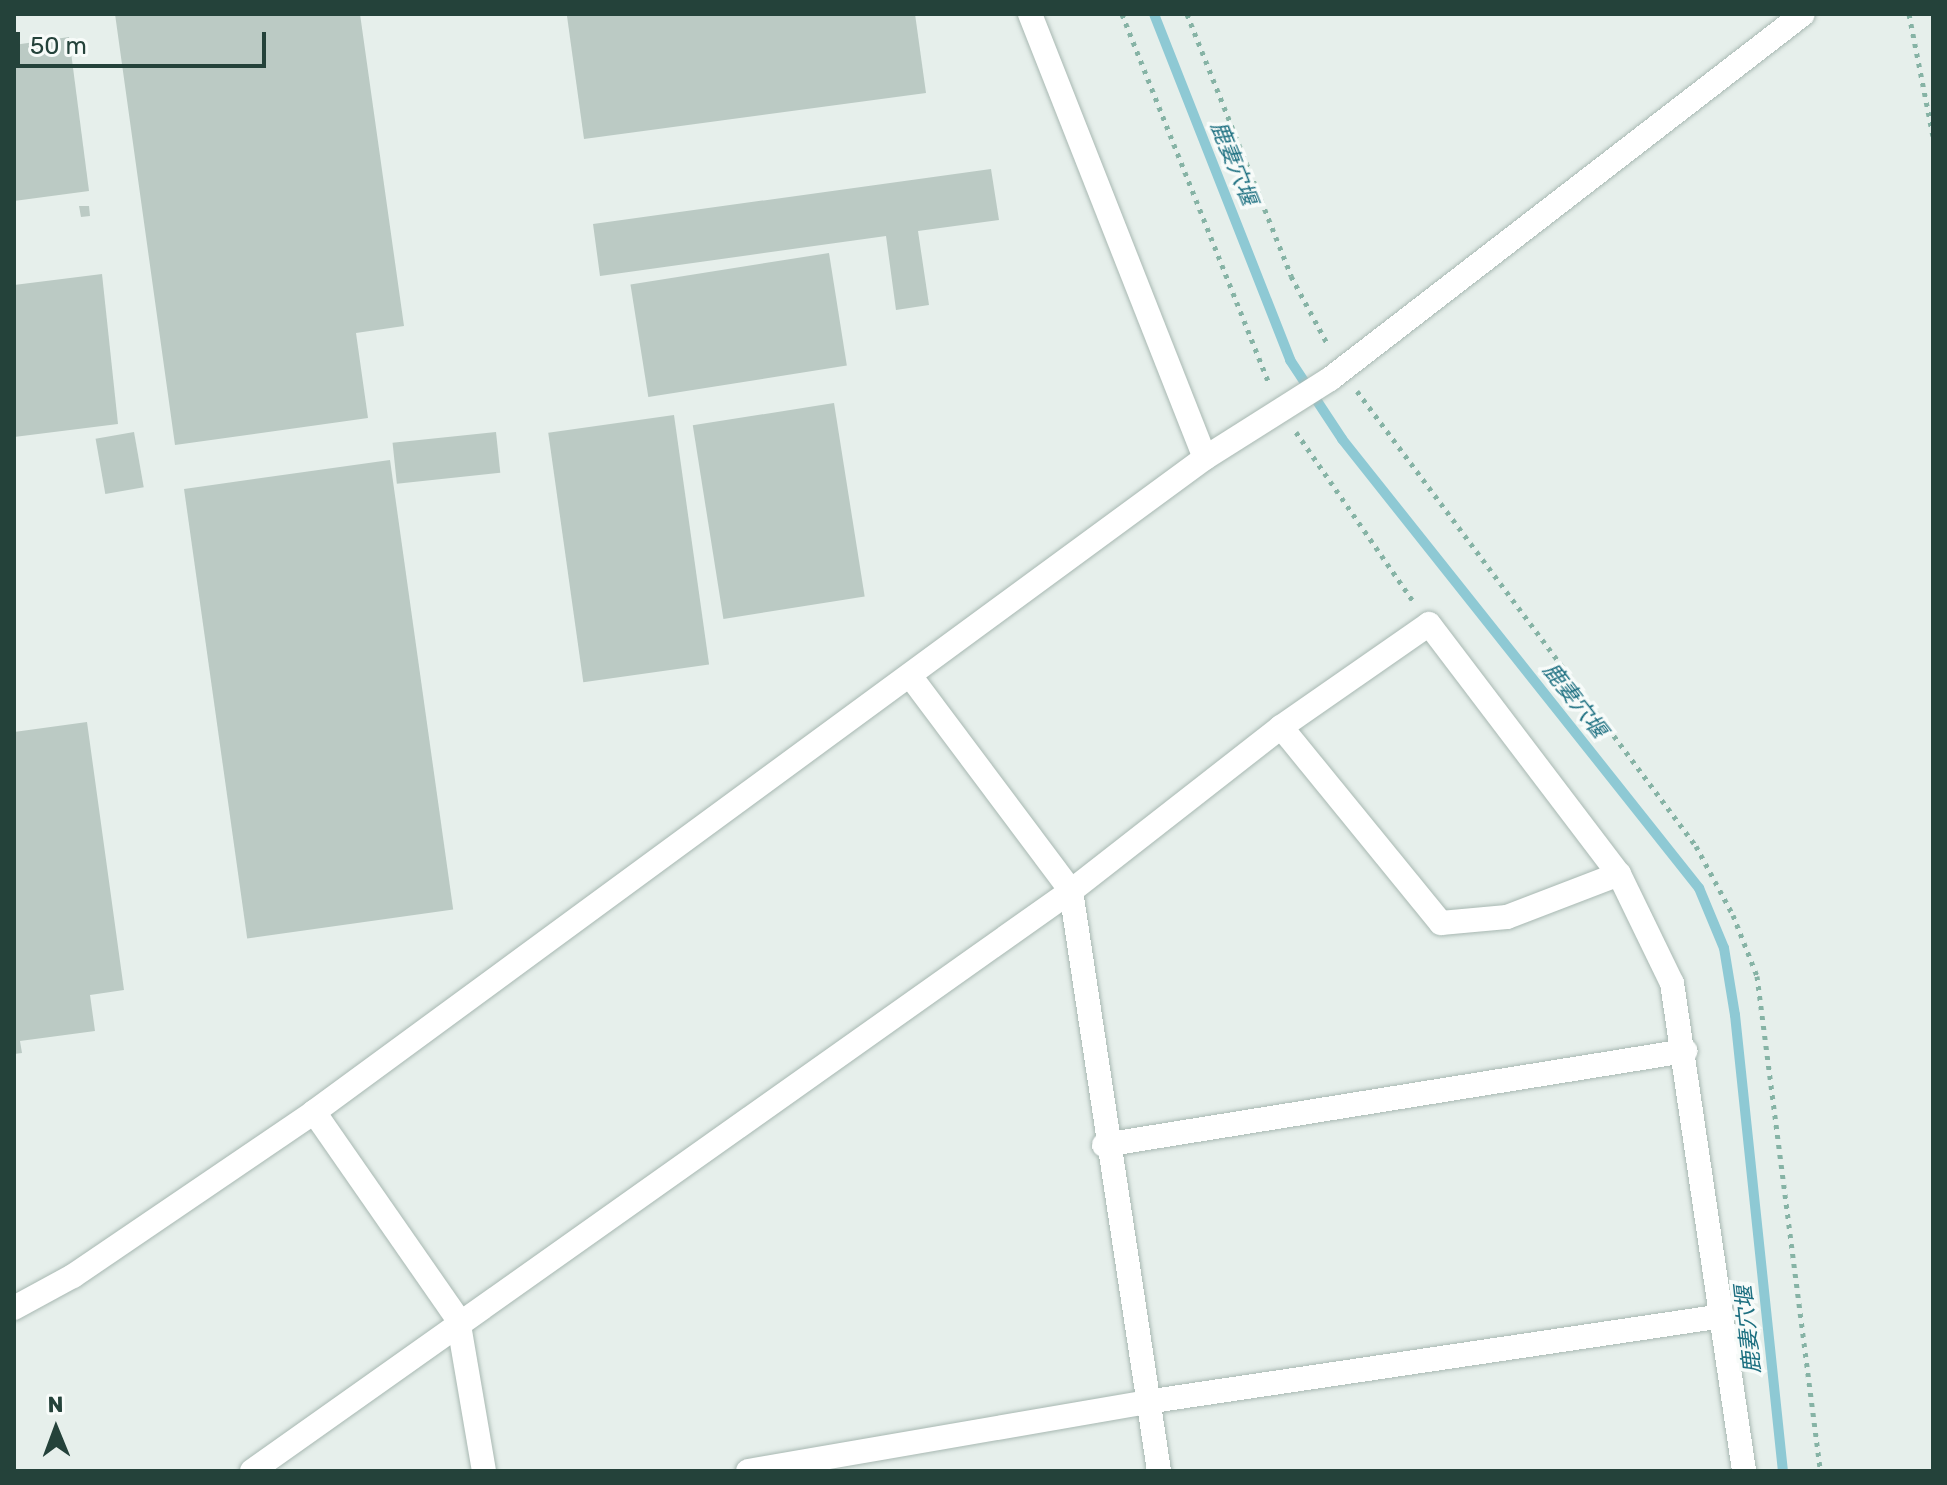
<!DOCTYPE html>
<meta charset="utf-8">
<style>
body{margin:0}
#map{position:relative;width:1947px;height:1485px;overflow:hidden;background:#e6efeb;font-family:Rubik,"Noto Sans JP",sans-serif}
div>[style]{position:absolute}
.stream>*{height:10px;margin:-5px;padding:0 5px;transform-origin:5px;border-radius:5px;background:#8ec9d4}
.building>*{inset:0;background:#bbcac4;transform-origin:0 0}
.path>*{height:5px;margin-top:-2.5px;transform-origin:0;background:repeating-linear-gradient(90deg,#86b3a5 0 4px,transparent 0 10px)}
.roads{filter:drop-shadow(0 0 2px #a8b8b2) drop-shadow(0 0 2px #a8b8b2)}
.minor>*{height:24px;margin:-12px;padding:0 12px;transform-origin:12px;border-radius:12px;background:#fff}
span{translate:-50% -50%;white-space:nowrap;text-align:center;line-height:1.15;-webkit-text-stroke:7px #f7fbf9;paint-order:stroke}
.water-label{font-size:22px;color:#1c6f80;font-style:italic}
.frame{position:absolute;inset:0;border:16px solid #24423a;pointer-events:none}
.north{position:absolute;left:16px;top:1389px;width:80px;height:80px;-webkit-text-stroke:6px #f7fbf9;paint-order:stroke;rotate:359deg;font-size:22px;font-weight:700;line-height:32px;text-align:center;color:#24423a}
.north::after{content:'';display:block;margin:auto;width:28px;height:36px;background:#24423a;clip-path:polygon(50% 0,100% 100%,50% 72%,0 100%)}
.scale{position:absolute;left:16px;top:32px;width:250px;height:36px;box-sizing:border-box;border:4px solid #24423a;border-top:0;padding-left:10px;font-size:24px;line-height:28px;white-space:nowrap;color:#24423a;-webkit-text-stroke:6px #f7fbf9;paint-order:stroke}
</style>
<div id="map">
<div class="stream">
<div style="left:1154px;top:14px;width:372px;rotate:68.5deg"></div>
<div style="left:1290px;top:360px;width:95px;rotate:56.6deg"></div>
<div style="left:1342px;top:439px;width:574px;rotate:51.51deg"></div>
<div style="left:1699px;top:888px;width:65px;rotate:67.4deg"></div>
<div style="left:1724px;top:948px;width:68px;rotate:80.7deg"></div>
<div style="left:1735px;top:1015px;width:459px;rotate:84deg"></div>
</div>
<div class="building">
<div style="clip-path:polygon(115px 14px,360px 14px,404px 326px,356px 333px,368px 418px,175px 445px)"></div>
<div style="clip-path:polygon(581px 14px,915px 14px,926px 93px,584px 139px,567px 16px)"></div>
<div style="clip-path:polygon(69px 37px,89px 191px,14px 201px,14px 45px)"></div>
<div style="clip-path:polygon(991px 169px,999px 220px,918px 231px,929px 305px,896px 310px,886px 236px,600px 276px,593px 224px)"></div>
<div style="clip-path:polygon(79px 206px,89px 206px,90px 216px,81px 217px)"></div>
<div style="left:829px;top:253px;width:114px;height:201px;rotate:81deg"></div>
<div style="clip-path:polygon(102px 274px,118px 424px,14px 437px,14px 285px)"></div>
<div style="left:834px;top:403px;width:196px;height:143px;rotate:81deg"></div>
<div style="left:674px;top:415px;width:252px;height:127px;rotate:82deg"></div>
<div style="left:134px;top:432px;width:56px;height:39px;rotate:80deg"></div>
<div style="left:496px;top:432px;width:41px;height:104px;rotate:84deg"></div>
<div style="left:390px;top:460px;width:454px;height:208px;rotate:82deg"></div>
<div style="clip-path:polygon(87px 722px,124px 990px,90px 995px,95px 1031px,20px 1041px,22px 1053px,14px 1054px,14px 732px)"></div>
</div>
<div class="path">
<div style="left:1122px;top:14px;width:399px;rotate:68.3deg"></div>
<div style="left:1187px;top:14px;width:282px;rotate:68.3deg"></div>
<div style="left:1291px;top:276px;width:78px;rotate:61.8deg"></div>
<div style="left:1909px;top:14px;width:124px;rotate:78.9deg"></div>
<div style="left:1357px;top:391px;width:567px;rotate:53.31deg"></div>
<div style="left:1696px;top:846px;width:78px;rotate:61.8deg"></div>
<div style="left:1733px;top:915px;width:66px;rotate:68.5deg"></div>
<div style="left:1757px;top:976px;width:499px;rotate:82.7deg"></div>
<div style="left:1296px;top:432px;width:206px;rotate:55.3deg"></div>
</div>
<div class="roads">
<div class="minor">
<div style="left:1030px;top:14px;width:477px;rotate:68.5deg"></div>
<div style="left:911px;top:677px;width:267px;rotate:53.2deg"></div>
<div style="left:1071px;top:891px;width:587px;rotate:81.37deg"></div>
<div style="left:1281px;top:727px;width:253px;rotate:50.8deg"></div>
<div style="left:1441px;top:923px;width:66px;rotate:-5.2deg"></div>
<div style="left:1507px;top:917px;width:120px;rotate:-21deg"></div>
<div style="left:314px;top:1112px;width:252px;rotate:55.2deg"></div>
<div style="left:458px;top:1319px;width:154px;rotate:80.3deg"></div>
<div style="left:1104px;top:1145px;width:589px;rotate:-9.19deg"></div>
<div style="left:14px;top:1308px;width:67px;rotate:-28.5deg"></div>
<div style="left:73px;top:1276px;width:292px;rotate:-34.2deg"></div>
<div style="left:314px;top:1112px;width:1105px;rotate:-36.28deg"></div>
<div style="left:1205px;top:458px;width:148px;rotate:-32.3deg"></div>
<div style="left:1330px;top:379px;width:597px;rotate:-37.66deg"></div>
<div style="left:252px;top:1471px;width:1004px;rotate:-35.31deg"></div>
<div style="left:1071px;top:891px;width:266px;rotate:-38deg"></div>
<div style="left:1281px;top:727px;width:180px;rotate:-34.8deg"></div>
<div style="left:1429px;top:624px;width:314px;rotate:52.8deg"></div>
<div style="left:1619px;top:874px;width:121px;rotate:64.1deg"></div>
<div style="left:1672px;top:983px;width:493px;rotate:81.6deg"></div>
<div style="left:748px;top:1471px;width:404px;rotate:-9.8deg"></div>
<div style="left:1146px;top:1402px;width:583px;rotate:-8.48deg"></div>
</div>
</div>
<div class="water-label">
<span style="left:1234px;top:163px;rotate:68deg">鹿妻穴堰</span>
<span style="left:1575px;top:700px;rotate:52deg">鹿妻穴堰</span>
<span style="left:1748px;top:1330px;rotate:-96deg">鹿妻穴堰</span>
</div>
<div class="frame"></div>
<div class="north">N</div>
<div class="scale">50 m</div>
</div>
